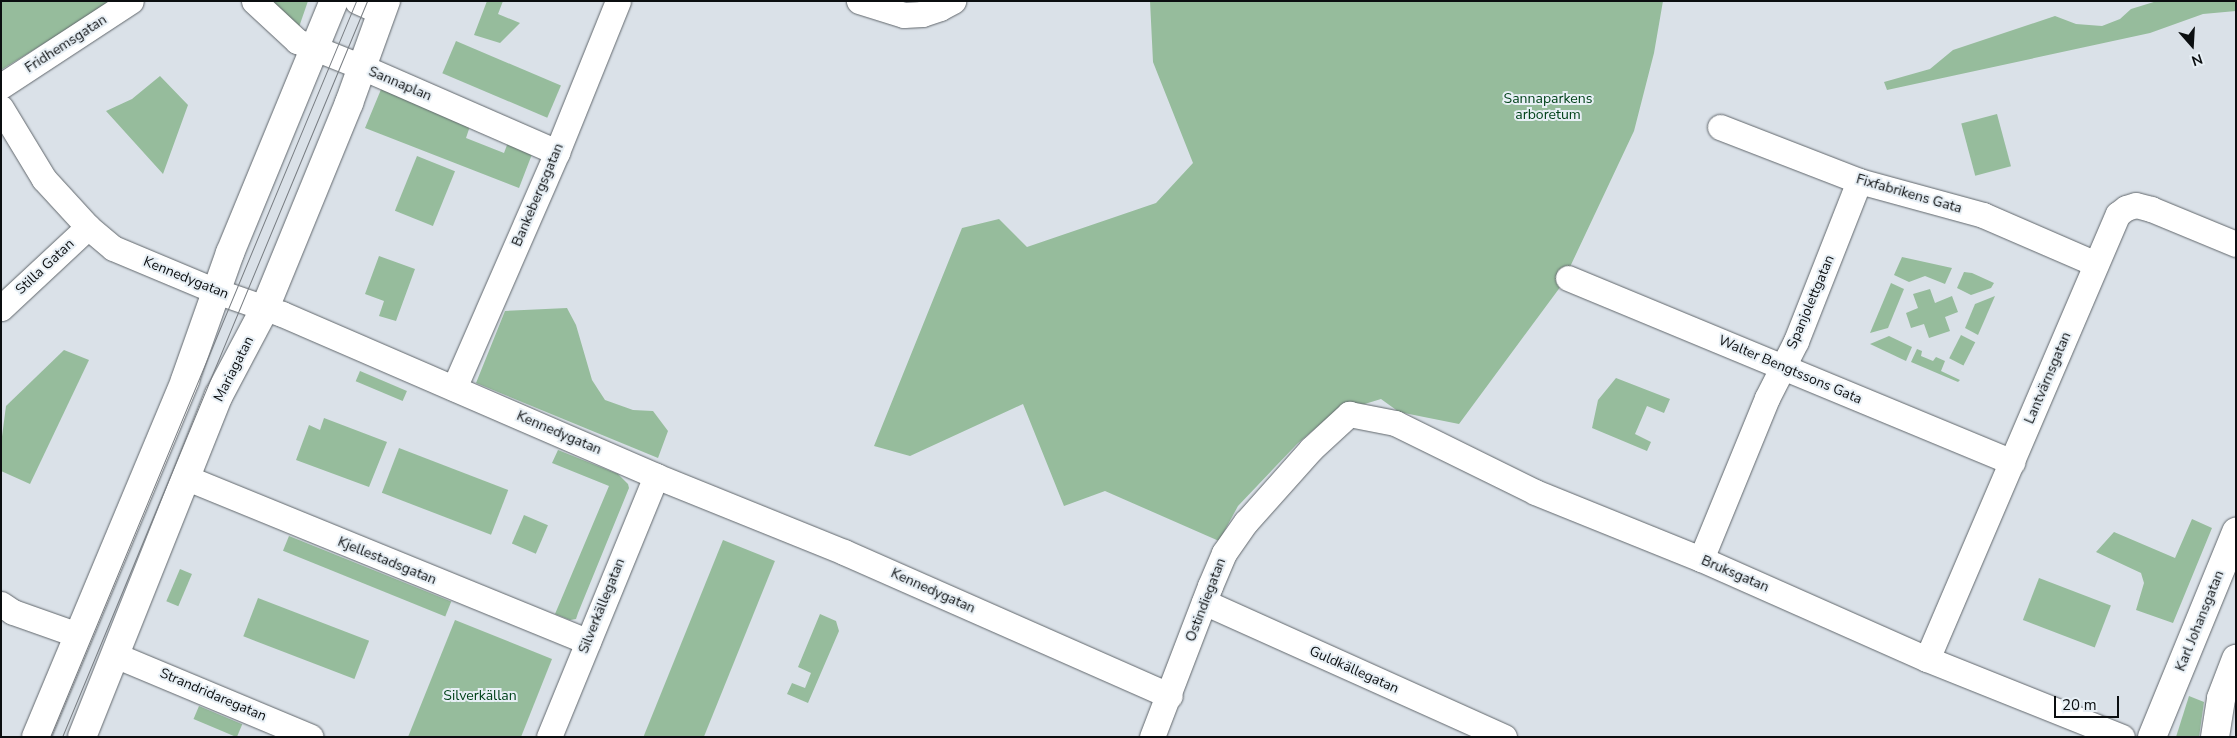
<!DOCTYPE html>
<meta charset="utf-8">
<style>
body{margin:0}
#map{position:relative;width:2237px;height:738px;overflow:hidden;background:#dae1e8;font-family:"Nunito Sans",sans-serif}
div>[style]{position:absolute}
.green>*{inset:0;background:#96bc9c;transform-origin:0 0}
.roads{filter:drop-shadow(0 0 1px #61676c) drop-shadow(0 0 1px #61676c)}
.street>*{height:25px;margin:-12.5px;padding:0 12.5px;transform-origin:12.5px;border-radius:12.5px;background:#fff}
.secondary>*{height:28px;margin:-14px;padding:0 14px;transform-origin:14px;border-radius:14px;background:#fff}
.highway>*{height:28px;margin:-14px;padding:0 14px;transform-origin:14px;border-radius:14px;background:#fff}
.tram>*{height:1px;margin:-0.5px;padding:0 0.5px;transform-origin:0.5px;border-radius:0.5px;background:#787d82}
span{translate:-50% -50%;white-space:nowrap;text-align:center;line-height:1.15;-webkit-text-stroke:4px #e7eff5;paint-order:stroke}
.street-label{font-size:14px;color:#0b0e10}
.park-label{font-size:14px;color:#004219}
.frame{position:absolute;inset:0;border:2px solid #0b0e10;pointer-events:none}
.north{position:absolute;left:2167px;top:20px;width:50px;height:50px;-webkit-text-stroke:4px #e7eff5;paint-order:stroke;rotate:161deg;font-size:14px;font-weight:700;line-height:20px;text-align:center;color:#0b0e10}
.north::after{content:'';display:block;margin:auto;width:18px;height:22px;background:#0b0e10;clip-path:polygon(50% 0,100% 100%,50% 72%,0 100%)}
.scale{position:absolute;left:2054px;top:696px;width:65px;height:22px;box-sizing:border-box;border:2px solid #0b0e10;border-top:0;padding-left:6px;font-size:15px;line-height:18px;white-space:nowrap;color:#0b0e10;-webkit-text-stroke:4px #e7eff5;paint-order:stroke}
</style>
<div id="map">
<div class="green">
<div style="clip-path:polygon(1px 1px,113px 1px,1px 70px)"></div>
<div style="clip-path:polygon(264px 1px,308px 1px,299px 27px)"></div>
<div style="clip-path:polygon(487px 1px,503px 1px,498px 14px,520px 23px,500px 43px,474px 35px)"></div>
<div style="clip-path:polygon(1150px 1px,1663px 1px,1654px 53px,1634px 131px,1561px 286px,1459px 424px,1399px 412px,1381px 399px,1332px 414px,1297px 444px,1238px 506px,1219px 541px,1105px 491px,1064px 506px,1023px 404px,910px 456px,874px 446px,962px 228px,999px 219px,1027px 247px,1156px 203px,1193px 163px,1153px 62px)"></div>
<div style="clip-path:polygon(2157px 1px,2236px 1px,2236px 11px,2203px 14px,2150px 33px,1887px 90px,1884px 82px,1930px 69px,1953px 50px,2055px 16px,2076px 24px,2102px 26px,2120px 19px,2131px 9px)"></div>
<div style="left:456px;top:41px;width:114px;height:35px;rotate:23deg"></div>
<div style="clip-path:polygon(160px 76px,188px 105px,163px 174px,106px 111px,132px 99px)"></div>
<div style="clip-path:polygon(382px 87px,472px 120px,466px 138px,504px 153px,510px 137px,534px 149px,519px 188px,365px 128px)"></div>
<div style="left:1997px;top:114px;width:54px;height:37px;rotate:75deg"></div>
<div style="left:417px;top:156px;width:41px;height:59px;rotate:22deg"></div>
<div style="clip-path:polygon(379px 256px,415px 269px,396px 321px,379px 316px,384px 301px,365px 294px)"></div>
<div style="clip-path:polygon(1902px 257px,1952px 268px,1945px 284px,1925px 276px,1909px 282px,1894px 275px)"></div>
<div style="clip-path:polygon(1964px 272px,1972px 273px,1994px 283px,1991px 288px,1971px 295px,1957px 288px)"></div>
<div style="clip-path:polygon(1891px 283px,1904px 289px,1888px 328px,1870px 333px)"></div>
<div style="clip-path:polygon(1930px 289px,1935px 303px,1952px 296px,1958px 312px,1945px 317px,1950px 331px,1929px 338px,1924px 324px,1911px 328px,1906px 313px,1918px 308px,1913px 294px)"></div>
<div style="clip-path:polygon(1995px 296px,1978px 335px,1965px 328px,1975px 304px)"></div>
<div style="clip-path:polygon(567px 308px,576px 325px,592px 380px,605px 400px,633px 410px,653px 411px,668px 431px,658px 458px,476px 383px,505px 311px)"></div>
<div style="left:1961px;top:335px;width:16px;height:26px;rotate:27deg"></div>
<div style="clip-path:polygon(1889px 336px,1912px 347px,1906px 361px,1870px 344px)"></div>
<div style="clip-path:polygon(1917px 349px,1922px 351px,1921px 356px,1933px 361px,1936px 357px,1945px 361px,1941px 371px,1960px 380px,1958px 382px,1911px 362px)"></div>
<div style="clip-path:polygon(64px 350px,89px 360px,30px 484px,1px 471px,1px 444px,6px 406px)"></div>
<div style="left:360px;top:371px;width:51px;height:11px;rotate:23deg"></div>
<div style="clip-path:polygon(1616px 378px,1670px 399px,1664px 413px,1647px 406px,1635px 434px,1651px 442px,1647px 451px,1592px 428px,1598px 400px)"></div>
<div style="clip-path:polygon(324px 418px,387px 442px,369px 487px,296px 460px,309px 425px,320px 430px)"></div>
<div style="left:399px;top:448px;width:117px;height:48px;rotate:21deg"></div>
<div style="clip-path:polygon(558px 450px,618px 474px,628px 484px,629px 488px,578px 613px,576px 619px,570px 620px,555px 614px,609px 486px,552px 463px)"></div>
<div style="left:524px;top:515px;width:26px;height:31px;rotate:23deg"></div>
<div style="clip-path:polygon(2192px 519px,2212px 528px,2173px 623px,2136px 610px,2144px 583px,2141px 573px,2096px 552px,2114px 532px,2175px 558px)"></div>
<div style="left:289px;top:536px;width:175px;height:16px;rotate:22deg"></div>
<div style="left:723px;top:540px;width:56px;height:212px;rotate:22deg"></div>
<div style="left:180px;top:569px;width:13px;height:35px;rotate:23deg"></div>
<div style="left:2039px;top:578px;width:77px;height:45px;rotate:21deg"></div>
<div style="left:258px;top:598px;width:119px;height:41px;rotate:21deg"></div>
<div style="clip-path:polygon(820px 614px,836px 621px,839px 631px,808px 703px,787px 694px,792px 683px,805px 688px,811px 673px,798px 667px)"></div>
<div style="clip-path:polygon(455px 620px,552px 659px,521px 737px,408px 737px)"></div>
<div style="clip-path:polygon(2189px 696px,2204px 702px,2199px 737px,2176px 737px)"></div>
<div style="left:199px;top:706px;width:47px;height:14px;rotate:23deg"></div>
</div>
<div class="roads">
<div class="street">
<div style="left:254px;top:1px;width:59px;rotate:42.9deg"></div>
<div style="left:297px;top:41px;width:70px;rotate:21.8deg"></div>
<div style="left:362px;top:67px;width:213px;rotate:23.6deg"></div>
<div style="left:357px;top:1px;width:27px;rotate:24deg"></div>
<div style="left:859px;top:1px;width:47px;rotate:17.3deg"></div>
<div style="left:904px;top:15px;width:18px;rotate:-3deg"></div>
<div style="left:922px;top:14px;width:19px;rotate:-18deg"></div>
<div style="left:940px;top:8px;width:15px;rotate:-28deg"></div>
<div style="left:1px;top:86px;width:155px;rotate:-33.2deg"></div>
<div style="left:1px;top:108px;width:83px;rotate:58.8deg"></div>
<div style="left:44px;top:179px;width:65px;rotate:47.5deg"></div>
<div style="left:88px;top:227px;width:33px;rotate:40deg"></div>
<div style="left:113px;top:248px;width:112px;rotate:22.7deg"></div>
<div style="left:216px;top:291px;width:70px;rotate:19.2deg"></div>
<div style="left:282px;top:314px;width:408px;rotate:23.4deg"></div>
<div style="left:656px;top:476px;width:203px;rotate:22deg"></div>
<div style="left:844px;top:552px;width:356px;rotate:23.8deg"></div>
<div style="left:1720px;top:127px;width:149px;rotate:21.2deg"></div>
<div style="left:1859px;top:181px;width:129px;rotate:15.3deg"></div>
<div style="left:1983px;top:215px;width:123px;rotate:23.4deg"></div>
<div style="left:1568px;top:278px;width:481px;rotate:22.5deg"></div>
<div style="left:1px;top:308px;width:119px;rotate:-43deg"></div>
<div style="left:454px;top:388px;width:257px;rotate:-66.4deg"></div>
<div style="left:557px;top:152px;width:163px;rotate:-68deg"></div>
<div style="left:187px;top:478px;width:433px;rotate:22.2deg"></div>
<div style="left:1701px;top:559px;width:174px;rotate:-67.7deg"></div>
<div style="left:1767px;top:398px;width:64px;rotate:-63deg"></div>
<div style="left:1796px;top:341px;width:172px;rotate:-68.5deg"></div>
<div style="left:1204px;top:602px;width:329px;rotate:24.2deg"></div>
<div style="left:1px;top:604px;width:14px;rotate:34deg"></div>
<div style="left:13px;top:612px;width:69px;rotate:19.5deg"></div>
<div style="left:115px;top:655px;width:212px;rotate:22.7deg"></div>
<div style="left:1927px;top:659px;width:484px;rotate:-66.8deg"></div>
<div style="left:2118px;top:214px;width:10px;rotate:-37deg"></div>
<div style="left:2126px;top:208px;width:10px;rotate:-17deg"></div>
<div style="left:2136px;top:205px;width:16px;rotate:15deg"></div>
<div style="left:2151px;top:209px;width:92px;rotate:22.4deg"></div>
<div style="left:549px;top:737px;width:282px;rotate:-67.7deg"></div>
<div style="left:1152px;top:737px;width:162px;rotate:-69deg"></div>
<div style="left:1210px;top:586px;width:36px;rotate:-67deg"></div>
<div style="left:1224px;top:553px;width:38px;rotate:-55deg"></div>
<div style="left:1246px;top:522px;width:98px;rotate:-48.3deg"></div>
<div style="left:1311px;top:449px;width:52px;rotate:-42.6deg"></div>
<div style="left:1349px;top:414px;width:47px;rotate:11.1deg"></div>
<div style="left:1395px;top:423px;width:156px;rotate:26.2deg"></div>
<div style="left:1535px;top:492px;width:179px;rotate:22deg"></div>
<div style="left:1701px;top:559px;width:247px;rotate:23.9deg"></div>
<div style="left:1927px;top:659px;width:210px;rotate:21.8deg"></div>
</div>
<div class="secondary">
<div style="left:36px;top:737px;width:387px;rotate:-67.3deg"></div>
<div style="left:185px;top:380px;width:135px;rotate:-70.5deg"></div>
<div style="left:230px;top:253px;width:273px;rotate:-67.6deg"></div>
<div style="left:82px;top:737px;width:368px;rotate:-68.2deg"></div>
<div style="left:219px;top:395px;width:98px;rotate:-62.1deg"></div>
<div style="left:265px;top:308px;width:222px;rotate:-67.7deg"></div>
<div style="left:349px;top:103px;width:109px;rotate:-70.1deg"></div>
<div style="left:2152px;top:737px;width:222px;rotate:-67.7deg"></div>
</div>
<div class="highway">
<div style="left:2215px;top:737px;width:39px;rotate:-81deg"></div>
<div style="left:2221px;top:698px;width:42px;rotate:-69deg"></div>
</div>
</div>
<div class="tram">
<div style="left:50px;top:737px;width:797px;rotate:-67.42deg"></div>
<div style="left:62px;top:737px;width:797px;rotate:-67.49deg"></div>
</div>
<div class="street-label">
<span style="left:66px;top:44px;rotate:-33deg">Fridhemsgatan</span>
<span style="left:400px;top:84px;rotate:23deg">Sannaplan</span>
<span style="left:1909px;top:194px;rotate:16deg">Fixfabrikens Gata</span>
<span style="left:538px;top:195px;rotate:-67deg">Bankebergsgatan</span>
<span style="left:45px;top:267px;rotate:-43deg">Stilla Gatan</span>
<span style="left:186px;top:278px;rotate:22deg">Kennedygatan</span>
<span style="left:1811px;top:302px;rotate:-67deg">Spanjolettgatan</span>
<span style="left:234px;top:369px;rotate:-63deg">Mariagatan</span>
<span style="left:1790px;top:370px;rotate:23deg">Walter Bengtssons Gata</span>
<span style="left:2048px;top:378px;rotate:-67deg">Lantvärnsgatan</span>
<span style="left:559px;top:433px;rotate:23deg">Kennedygatan</span>
<span style="left:387px;top:561px;rotate:22deg">Kjellestadsgatan</span>
<span style="left:1735px;top:574px;rotate:23deg">Bruksgatan</span>
<span style="left:933px;top:591px;rotate:24deg">Kennedygatan</span>
<span style="left:1206px;top:600px;rotate:-69deg">Ostindiegatan</span>
<span style="left:602px;top:606px;rotate:-68deg">Silverkällegatan</span>
<span style="left:2200px;top:621px;rotate:-68deg">Karl Johansgatan</span>
<span style="left:1354px;top:670px;rotate:24deg">Guldkällegatan</span>
<span style="left:213px;top:695px;rotate:23deg">Strandridaregatan</span>
</div>
<div class="park-label">
<span style="left:1548px;top:107px">Sannaparkens<br>arboretum</span>
<span style="left:480px;top:696px">Silverkällan</span>
</div>
<div class="frame"></div>
<div class="north">N</div>
<div class="scale">20 m</div>
</div>
